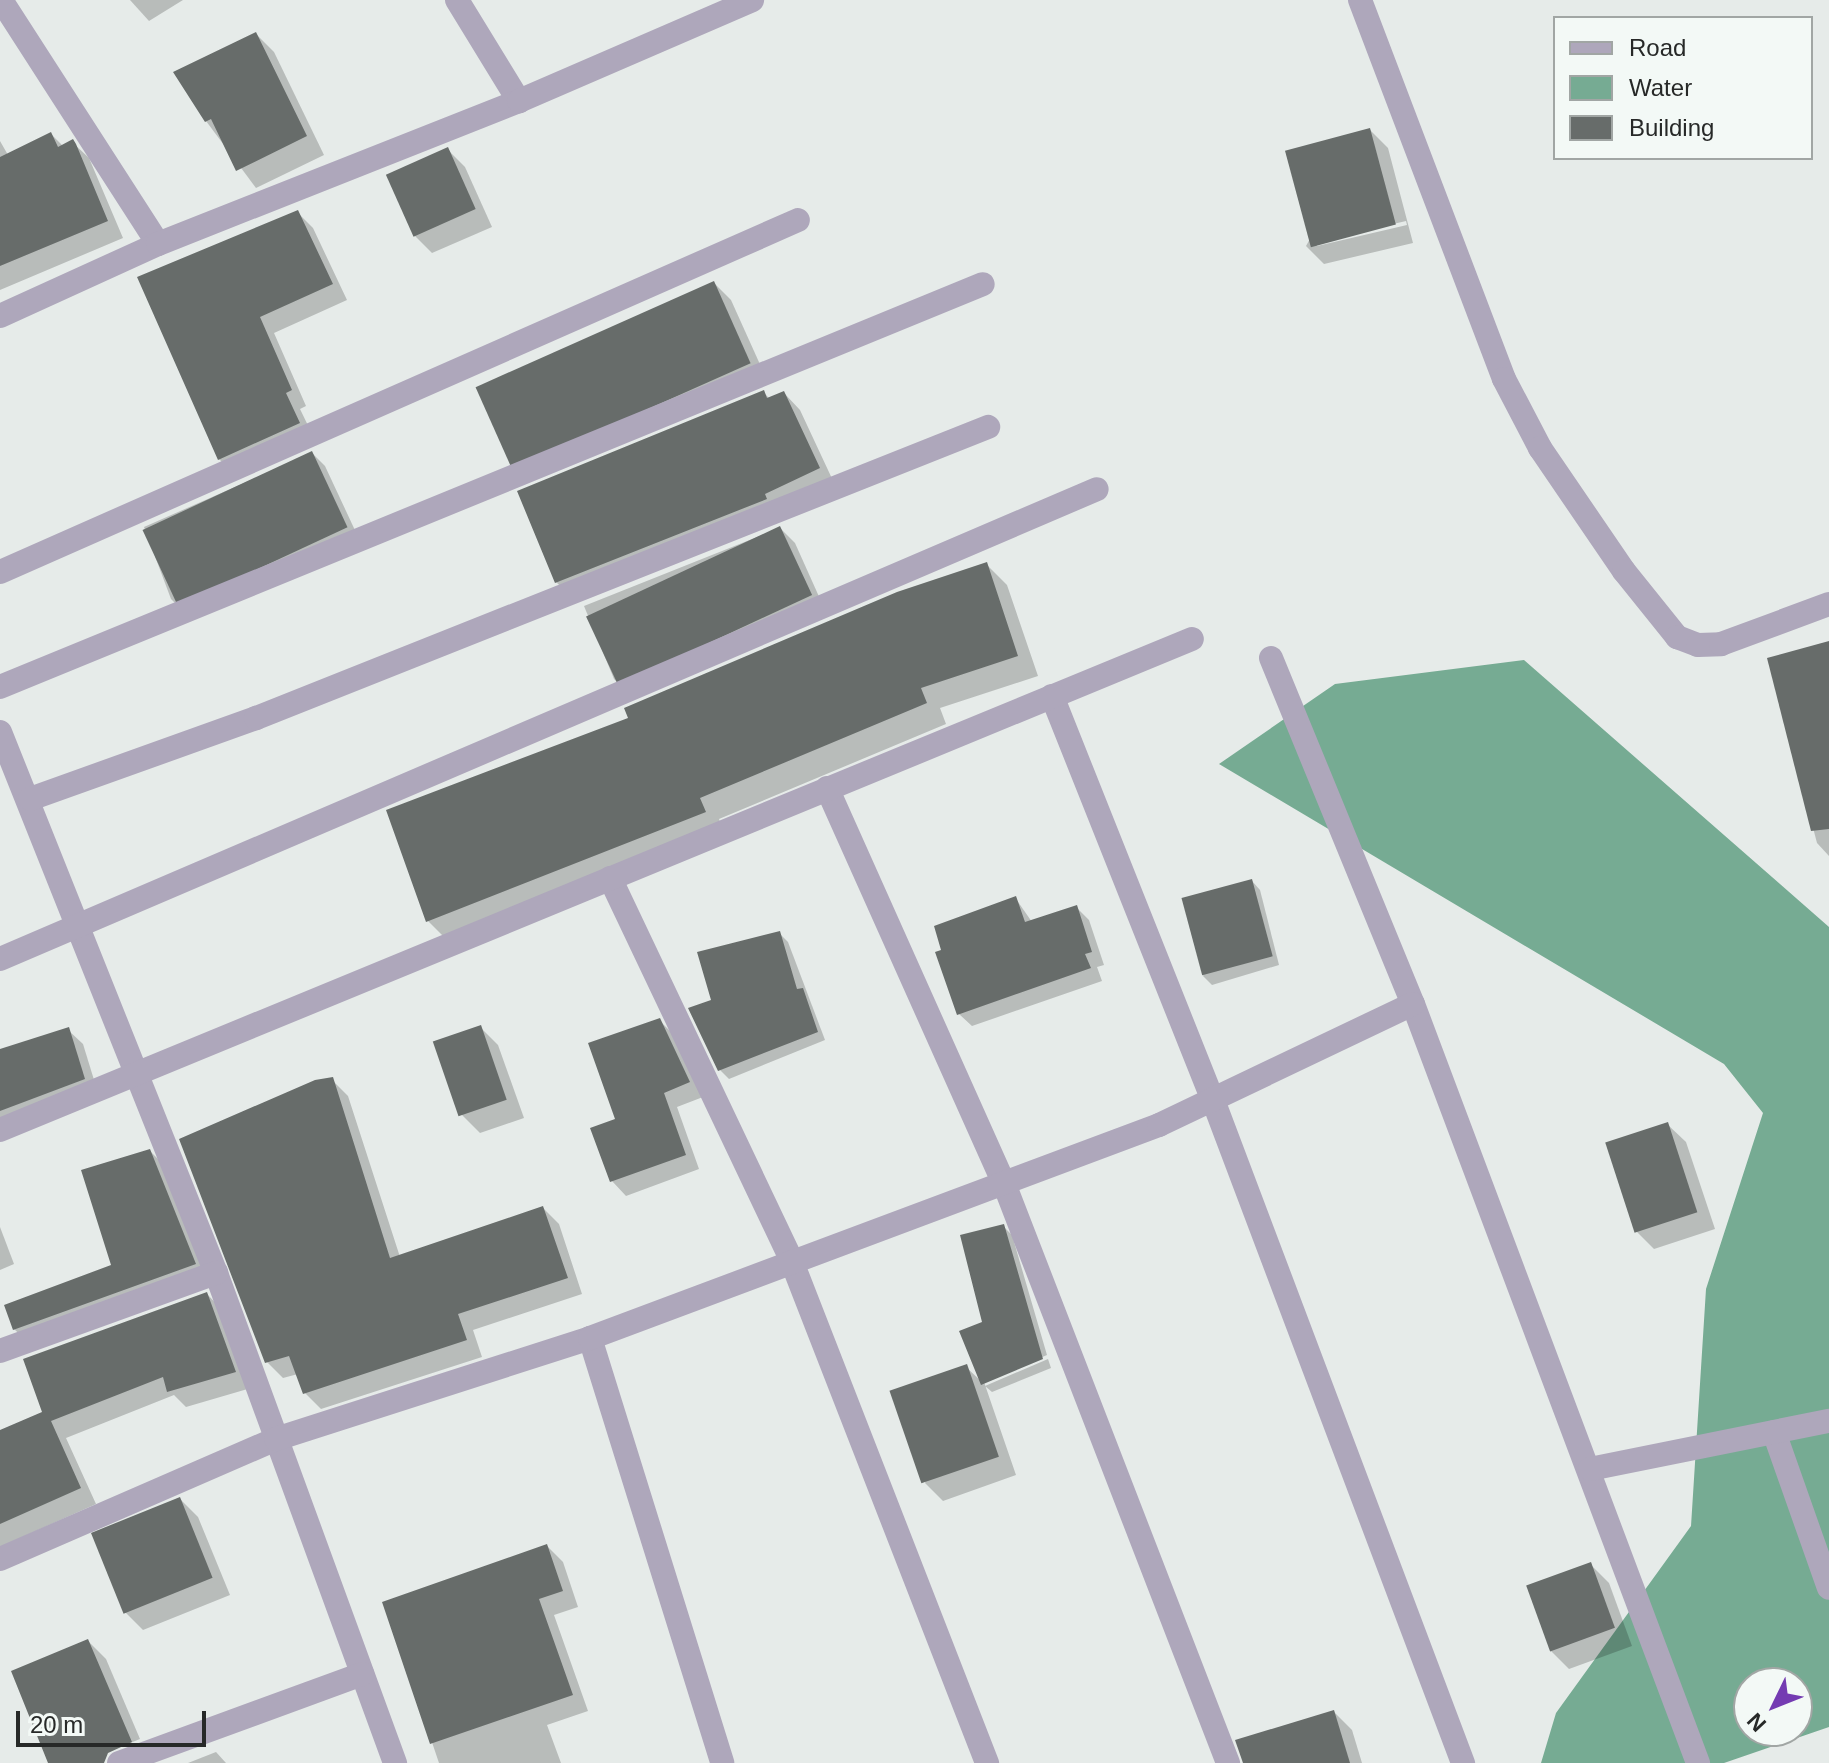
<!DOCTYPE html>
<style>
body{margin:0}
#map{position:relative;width:1829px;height:1763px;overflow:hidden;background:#e6ebe9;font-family:Helvetica,sans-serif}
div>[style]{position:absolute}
.water>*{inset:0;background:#76ab93}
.shadow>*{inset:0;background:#0003}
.building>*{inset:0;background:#676c6a;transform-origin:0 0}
.minor>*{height:24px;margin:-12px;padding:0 12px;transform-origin:12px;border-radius:12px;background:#aea7bb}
span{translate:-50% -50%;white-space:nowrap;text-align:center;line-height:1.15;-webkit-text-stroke:8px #f3f9f6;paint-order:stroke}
.legend{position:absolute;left:1553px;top:16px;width:260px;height:144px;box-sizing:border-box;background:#f3f9f6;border:2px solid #a1a6a4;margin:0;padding:10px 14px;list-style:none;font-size:24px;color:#272928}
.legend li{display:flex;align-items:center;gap:16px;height:40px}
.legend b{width:40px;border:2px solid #a1a6a4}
.north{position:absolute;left:1733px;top:1667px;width:80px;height:80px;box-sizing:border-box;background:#f3f9f6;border:2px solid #a1a6a4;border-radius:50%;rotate:227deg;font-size:22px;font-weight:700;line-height:32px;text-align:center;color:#272928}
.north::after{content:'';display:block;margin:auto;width:28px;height:36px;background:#743bb2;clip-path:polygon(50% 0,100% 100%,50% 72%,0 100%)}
.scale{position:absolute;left:16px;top:1711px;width:190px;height:36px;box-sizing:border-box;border:4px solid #272928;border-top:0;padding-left:10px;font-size:24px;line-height:28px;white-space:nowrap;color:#272928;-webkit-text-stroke:6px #f3f9f6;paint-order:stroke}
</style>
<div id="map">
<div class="water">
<div style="clip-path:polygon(evenodd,1524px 660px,1829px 927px,1829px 1727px,1724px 1763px,1541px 1763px,1556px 1713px,1691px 1526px,1706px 1289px,1763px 1113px,1724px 1064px,1219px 764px,1335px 684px,1524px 660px,1749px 1683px,1797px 1683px,1797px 1731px,1749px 1731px,1749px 1683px)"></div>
</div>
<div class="shadow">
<div style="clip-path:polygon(130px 0,183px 0,149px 21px)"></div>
<div style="clip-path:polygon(256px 34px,274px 52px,324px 155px,256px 188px,206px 121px)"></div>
<div style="clip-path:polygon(evenodd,1370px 130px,1388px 148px,1413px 243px,1324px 264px,1306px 246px,1370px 130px,1406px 221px,1407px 225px,1317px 246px,1317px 242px,1406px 221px)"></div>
<div style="clip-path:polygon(51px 134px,63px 146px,72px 142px,89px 158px,123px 238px,0 290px,0 141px,8px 155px)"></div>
<div style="clip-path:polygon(447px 149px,465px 167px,492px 227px,432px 253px,414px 235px)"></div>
<div style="clip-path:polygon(297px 212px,313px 228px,347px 300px,274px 333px,306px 406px,300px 409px,315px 440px,235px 475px,219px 459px,140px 278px)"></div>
<div style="clip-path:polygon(714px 283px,731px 300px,767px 380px,526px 479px,509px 462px)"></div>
<div style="clip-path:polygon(763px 392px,770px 399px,784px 393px,800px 410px,835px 485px,573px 598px,556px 582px)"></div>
<div style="clip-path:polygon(312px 453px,325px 466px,360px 541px,185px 613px,171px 599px,144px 527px)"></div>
<div style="clip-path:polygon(780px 528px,795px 543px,825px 610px,629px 694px,614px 679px,584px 606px)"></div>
<div style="clip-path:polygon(987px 565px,1007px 585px,1038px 676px,940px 708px,946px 724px,719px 819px,724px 833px,448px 941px,428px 921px,631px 720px)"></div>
<div style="clip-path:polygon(1829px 643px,1829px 856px,1817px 843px,1769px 659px)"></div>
<div style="clip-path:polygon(1252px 881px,1260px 890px,1279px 965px,1212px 985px,1203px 976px)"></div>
<div style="clip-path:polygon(1016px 899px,1032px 922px,1077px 908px,1089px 920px,1104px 965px,1097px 967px,1102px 981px,972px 1026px,959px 1014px)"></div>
<div style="clip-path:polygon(779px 933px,788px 942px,825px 1040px,729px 1079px,720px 1070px,713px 1001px)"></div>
<div style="clip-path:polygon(659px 1020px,673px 1034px,703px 1097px,677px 1107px,699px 1169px,626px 1196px,612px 1181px,618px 1120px)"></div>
<div style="clip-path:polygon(480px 1027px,498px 1045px,524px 1118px,480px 1133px,462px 1115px)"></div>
<div style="clip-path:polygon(68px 1030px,83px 1044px,98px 1093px,0 1129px,0 1051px)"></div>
<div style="clip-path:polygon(332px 1080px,348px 1096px,400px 1257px,543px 1208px,559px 1224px,582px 1294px,473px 1330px,482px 1357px,321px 1409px,305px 1393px,298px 1374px,283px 1378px,267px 1362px)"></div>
<div style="clip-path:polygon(1667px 1124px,1686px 1142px,1715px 1229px,1654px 1249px,1636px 1231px)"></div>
<div style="clip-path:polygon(150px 1151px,165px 1166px,210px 1279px,30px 1344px,14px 1329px,114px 1267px)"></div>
<div style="clip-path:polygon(1003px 1226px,1012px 1235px,1047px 1355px,984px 1382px,1016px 1475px,943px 1501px,925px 1483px,966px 1367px,983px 1383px,984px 1323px)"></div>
<div style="clip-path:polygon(0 1227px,14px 1264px,0 1270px)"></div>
<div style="clip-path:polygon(207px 1294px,223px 1311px,251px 1388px,186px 1407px,174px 1395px,66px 1438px,96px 1504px,0 1547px,0 1432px,45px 1413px)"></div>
<div style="clip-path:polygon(1048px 1359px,1051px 1368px,992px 1392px,985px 1386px)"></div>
<div style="clip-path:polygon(180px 1499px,198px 1517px,230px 1595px,143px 1630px,125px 1612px)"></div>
<div style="clip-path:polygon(547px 1546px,563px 1562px,578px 1607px,554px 1615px,588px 1711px,547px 1725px,561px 1763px,439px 1763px,385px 1603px)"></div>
<div style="clip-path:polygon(1591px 1565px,1609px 1583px,1632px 1646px,1569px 1669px,1551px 1651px)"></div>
<div style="clip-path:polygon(88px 1641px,106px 1659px,140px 1739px,88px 1760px)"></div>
<div style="clip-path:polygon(1334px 1712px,1352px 1730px,1362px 1763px,1260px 1763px)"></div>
<div style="clip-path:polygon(216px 1752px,226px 1763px,188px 1763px)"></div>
</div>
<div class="building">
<div style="clip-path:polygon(256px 32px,307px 136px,236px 171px,211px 119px,205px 122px,173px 72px)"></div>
<div style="left:1370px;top:128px;width:100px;height:88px;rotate:75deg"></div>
<div style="clip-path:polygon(51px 132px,58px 147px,73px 139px,76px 144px,108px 221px,0 266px,0 157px)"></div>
<div style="left:448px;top:147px;width:68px;height:68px;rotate:66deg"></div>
<div style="clip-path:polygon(298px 210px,333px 284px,260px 317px,292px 390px,286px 393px,300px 423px,218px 460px,137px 277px)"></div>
<div style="left:714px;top:281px;width:90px;height:261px;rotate:66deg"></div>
<div style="clip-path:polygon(764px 390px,767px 398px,784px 391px,820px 468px,765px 494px,767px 499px,555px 583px,517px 491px)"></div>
<div style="left:312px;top:451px;width:84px;height:187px;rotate:65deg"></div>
<div style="left:780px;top:526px;width:76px;height:214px;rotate:65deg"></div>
<div style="clip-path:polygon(987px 562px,1018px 656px,921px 688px,927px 703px,700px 798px,706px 812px,426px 922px,386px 810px,628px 718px,624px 708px,897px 592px)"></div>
<div style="clip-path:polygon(1829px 641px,1829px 829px,1811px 831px,1767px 658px)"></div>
<div style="left:1252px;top:879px;width:80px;height:73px;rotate:75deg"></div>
<div style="clip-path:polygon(1016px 896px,1025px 922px,1077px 905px,1092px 952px,1085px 954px,1091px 968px,957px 1015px,935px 952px,941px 950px,934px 926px)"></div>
<div style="clip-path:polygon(780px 931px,797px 989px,803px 988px,818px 1032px,718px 1071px,688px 1008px,711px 1000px,697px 952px)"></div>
<div style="clip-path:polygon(660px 1018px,690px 1082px,664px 1093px,686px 1155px,610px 1182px,590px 1128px,615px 1119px,588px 1043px)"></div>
<div style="left:481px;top:1025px;width:79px;height:51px;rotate:71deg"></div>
<div style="clip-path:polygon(69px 1027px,85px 1079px,0 1111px,0 1049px)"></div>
<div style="clip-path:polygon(333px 1077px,390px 1258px,543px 1206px,568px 1278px,458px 1314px,467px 1340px,303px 1394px,289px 1356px,265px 1363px,179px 1139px,315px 1080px)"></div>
<div style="left:1668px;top:1122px;width:95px;height:66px;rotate:72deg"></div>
<div style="clip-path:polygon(150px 1149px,196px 1264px,13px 1330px,4px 1305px,111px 1265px,81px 1170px)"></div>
<div style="clip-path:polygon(1004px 1224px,1043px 1359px,981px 1385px,959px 1331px,982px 1322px,960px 1235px)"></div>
<div style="clip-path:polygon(207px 1292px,236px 1372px,167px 1392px,163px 1377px,51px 1421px,81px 1488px,0 1524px,0 1430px,42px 1412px,23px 1359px)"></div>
<div style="left:967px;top:1364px;width:98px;height:82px;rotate:71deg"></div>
<div style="left:180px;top:1497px;width:87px;height:96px;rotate:68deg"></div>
<div style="clip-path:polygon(547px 1544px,563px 1591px,539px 1599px,573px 1695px,430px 1744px,382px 1602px)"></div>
<div style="left:1591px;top:1562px;width:70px;height:69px;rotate:70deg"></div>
<div style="clip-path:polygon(88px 1639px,132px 1742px,108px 1753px,104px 1763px,48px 1763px,11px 1671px)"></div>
<div style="clip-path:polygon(1334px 1710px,1350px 1763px,1243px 1763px,1235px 1740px)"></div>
</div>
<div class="minor">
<div style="left:1px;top:0;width:290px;rotate:57.2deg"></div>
<div style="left:457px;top:0;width:119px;rotate:58.5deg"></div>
<div style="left:1360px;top:0;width:405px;rotate:69.2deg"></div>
<div style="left:1504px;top:379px;width:78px;rotate:62.4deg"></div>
<div style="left:1540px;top:448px;width:149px;rotate:55.7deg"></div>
<div style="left:1624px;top:571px;width:85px;rotate:51.2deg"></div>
<div style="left:1677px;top:637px;width:22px;rotate:21deg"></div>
<div style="left:1698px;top:645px;width:23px;rotate:-2deg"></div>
<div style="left:1721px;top:644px;width:115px;rotate:-20.3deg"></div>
<div style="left:0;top:316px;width:174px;rotate:-24.5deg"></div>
<div style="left:158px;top:244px;width:388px;rotate:-21.6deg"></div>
<div style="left:519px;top:101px;width:254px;rotate:-23.4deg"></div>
<div style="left:0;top:572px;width:872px;rotate:-23.8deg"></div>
<div style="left:1271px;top:658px;width:374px;rotate:67.7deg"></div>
<div style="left:1413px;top:1004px;width:811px;rotate:69.42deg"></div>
<div style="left:0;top:687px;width:1062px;rotate:-22.29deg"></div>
<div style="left:1052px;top:696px;width:435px;rotate:68.3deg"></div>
<div style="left:1213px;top:1100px;width:709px;rotate:69.34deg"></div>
<div style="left:0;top:732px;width:583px;rotate:68.24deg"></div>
<div style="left:216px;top:1273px;width:522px;rotate:69.93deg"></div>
<div style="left:827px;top:788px;width:436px;rotate:65.9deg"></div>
<div style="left:1005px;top:1186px;width:619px;rotate:68.87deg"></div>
<div style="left:30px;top:799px;width:240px;rotate:-19.7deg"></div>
<div style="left:256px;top:718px;width:788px;rotate:-21.68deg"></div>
<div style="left:610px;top:878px;width:425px;rotate:64.6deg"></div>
<div style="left:792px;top:1262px;width:538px;rotate:68.73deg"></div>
<div style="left:0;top:959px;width:1193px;rotate:-23.19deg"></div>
<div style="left:0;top:1130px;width:1289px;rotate:-22.39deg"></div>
<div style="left:590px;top:1338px;width:445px;rotate:72.7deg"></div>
<div style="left:0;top:1351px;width:230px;rotate:-19.9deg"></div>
<div style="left:1774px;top:1432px;width:165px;rotate:70.6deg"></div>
<div style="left:1590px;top:1469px;width:244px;rotate:-11.4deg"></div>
<div style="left:0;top:1559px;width:301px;rotate:-23.5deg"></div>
<div style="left:276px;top:1439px;width:330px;rotate:-17.8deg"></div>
<div style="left:590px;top:1338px;width:608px;rotate:-20.52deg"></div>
<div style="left:1159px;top:1125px;width:281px;rotate:-25.5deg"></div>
<div style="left:119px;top:1763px;width:259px;rotate:-20.1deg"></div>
</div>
<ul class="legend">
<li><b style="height:10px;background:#aea7bb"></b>Road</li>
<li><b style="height:22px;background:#76ab93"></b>Water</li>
<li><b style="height:22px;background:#676c6a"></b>Building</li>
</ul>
<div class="north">N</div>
<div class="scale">20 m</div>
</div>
